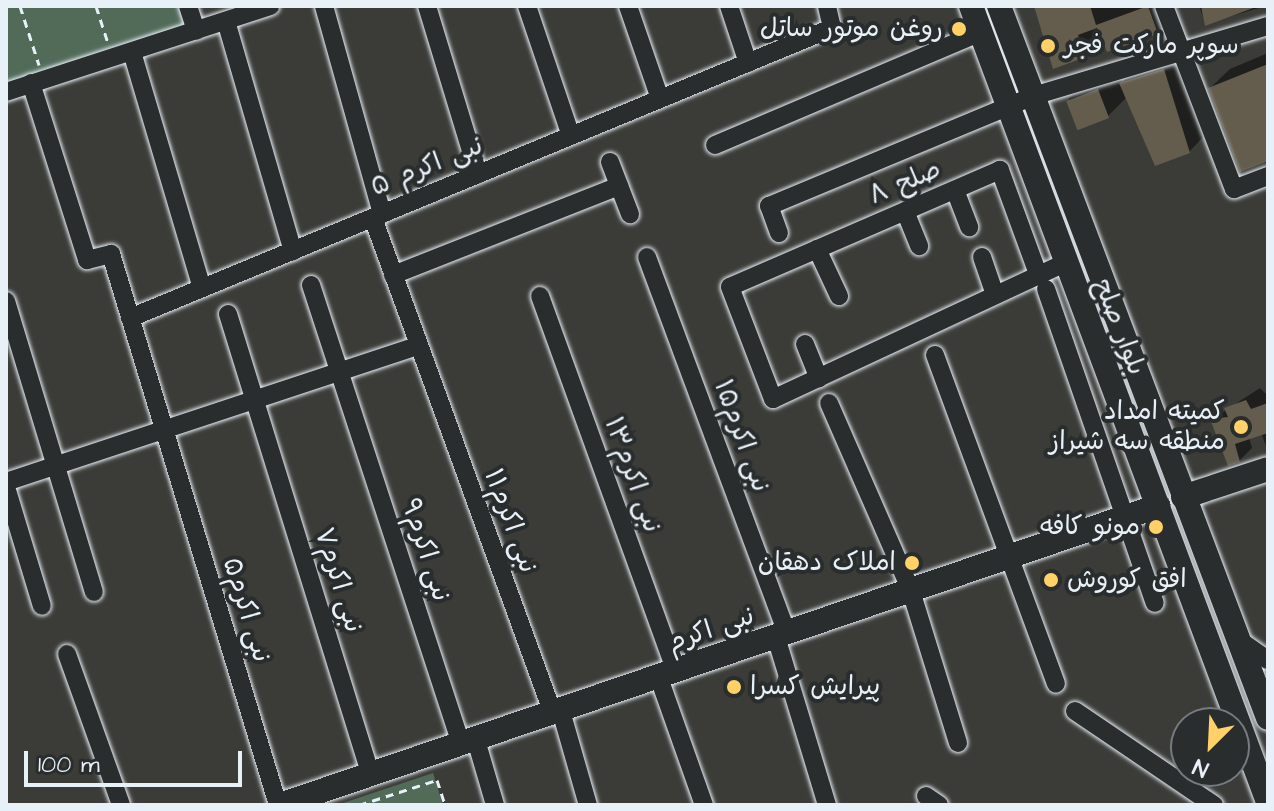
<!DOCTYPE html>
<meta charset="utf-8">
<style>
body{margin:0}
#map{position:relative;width:1274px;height:811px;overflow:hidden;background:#3b3b37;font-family:"Architects Daughter","Playpen Sans Arabic",sans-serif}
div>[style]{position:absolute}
.green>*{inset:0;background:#526b59}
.shadow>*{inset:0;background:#0007}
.building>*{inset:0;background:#645d4d;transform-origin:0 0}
.path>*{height:3px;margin-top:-1.5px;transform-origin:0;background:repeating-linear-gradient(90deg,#e8f1f8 0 8px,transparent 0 14px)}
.roads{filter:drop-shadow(0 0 2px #e8f1f8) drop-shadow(0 0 2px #e8f1f8)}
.street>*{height:18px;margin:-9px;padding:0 9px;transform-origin:9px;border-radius:9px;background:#2a2d2e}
.secondary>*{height:24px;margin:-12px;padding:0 12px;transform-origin:12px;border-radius:12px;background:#2a2d2e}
.dots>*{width:22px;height:22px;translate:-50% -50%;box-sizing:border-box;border:4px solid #2a2d2e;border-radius:50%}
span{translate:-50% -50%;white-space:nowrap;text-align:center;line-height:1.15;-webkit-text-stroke:8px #2a2d2e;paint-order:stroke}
.poi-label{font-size:26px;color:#e8f1f8}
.right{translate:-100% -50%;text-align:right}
.left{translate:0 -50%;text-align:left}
.street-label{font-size:26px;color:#e8f1f8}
.frame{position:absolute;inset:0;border:8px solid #e8f1f8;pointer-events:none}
.north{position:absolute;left:1170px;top:707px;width:80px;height:80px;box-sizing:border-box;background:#2a2d2e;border:2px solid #767b7f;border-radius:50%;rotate:204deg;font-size:22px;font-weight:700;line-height:32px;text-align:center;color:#e8f1f8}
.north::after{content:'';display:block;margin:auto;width:28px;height:36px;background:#ffd166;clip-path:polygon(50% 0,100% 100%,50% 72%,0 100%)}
.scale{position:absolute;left:24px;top:751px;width:218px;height:36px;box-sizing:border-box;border:4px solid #e8f1f8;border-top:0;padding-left:10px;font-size:24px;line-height:28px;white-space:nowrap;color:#e8f1f8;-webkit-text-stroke:6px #2a2d2e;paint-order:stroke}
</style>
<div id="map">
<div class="green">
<div style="clip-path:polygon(6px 6px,181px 6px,188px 28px,6px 94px)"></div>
<div style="clip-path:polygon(433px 773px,443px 805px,337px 805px)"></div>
</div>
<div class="shadow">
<div style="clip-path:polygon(1035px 6px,1168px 6px,1172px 17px,1157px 32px,1103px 38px,1085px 55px)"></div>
<div style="clip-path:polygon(1199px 6px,1265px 6px,1206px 24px)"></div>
<div style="clip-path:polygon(1183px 51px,1208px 132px,1189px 152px,1127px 97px,1108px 116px,1068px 99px,1087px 80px,1118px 73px,1122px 83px,1140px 64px)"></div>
<div style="clip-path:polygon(1268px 53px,1268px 158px,1210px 88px,1230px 69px)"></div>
<div style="clip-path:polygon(1260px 388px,1268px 396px,1268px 451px,1261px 433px,1249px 437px,1252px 448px,1239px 461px,1212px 419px)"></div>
</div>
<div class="building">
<div style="clip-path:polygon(1034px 6px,1090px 6px,1096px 25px,1148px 6px,1158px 34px,1107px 52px,1097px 28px,1078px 35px,1086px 57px,1053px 69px)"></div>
<div style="clip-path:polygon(1201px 6px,1256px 6px,1256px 7px,1205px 26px)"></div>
<div style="clip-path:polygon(1268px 64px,1268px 161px,1240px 172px,1208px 88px)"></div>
<div style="clip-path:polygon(1164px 69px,1190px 153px,1155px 166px,1119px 83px)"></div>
<div style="left:1098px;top:89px;width:31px;height:34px;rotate:69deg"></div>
<div style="clip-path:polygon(1246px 400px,1251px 409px,1268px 403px,1268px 433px,1235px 444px,1240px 462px,1228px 466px,1210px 419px,1228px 417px,1224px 408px)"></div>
</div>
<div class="path">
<div style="left:20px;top:6px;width:62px;rotate:72.1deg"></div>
<div style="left:96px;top:6px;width:39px;rotate:72deg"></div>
<div style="left:359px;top:805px;width:82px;rotate:-17.8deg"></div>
<div style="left:437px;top:780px;width:26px;rotate:72deg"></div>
</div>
<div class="roads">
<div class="street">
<div style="left:188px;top:6px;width:26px;rotate:72deg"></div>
<div style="left:324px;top:6px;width:216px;rotate:74.4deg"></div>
<div style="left:427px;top:6px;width:176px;rotate:73.1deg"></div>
<div style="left:527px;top:6px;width:137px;rotate:71.3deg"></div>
<div style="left:628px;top:6px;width:98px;rotate:71deg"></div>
<div style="left:729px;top:6px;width:60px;rotate:71.6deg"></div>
<div style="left:1164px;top:6px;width:196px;rotate:69.1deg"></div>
<div style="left:1234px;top:189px;width:36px;rotate:-21deg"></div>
<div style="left:226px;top:21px;width:240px;rotate:73.8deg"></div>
<div style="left:132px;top:52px;width:246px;rotate:73.5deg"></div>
<div style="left:31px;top:83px;width:186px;rotate:72.4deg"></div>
<div style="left:87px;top:260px;width:25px;rotate:-14deg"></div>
<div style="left:111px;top:254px;width:576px;rotate:73.14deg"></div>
<div style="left:6px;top:92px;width:278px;rotate:-18deg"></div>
<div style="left:715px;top:145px;width:289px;rotate:-23deg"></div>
<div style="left:610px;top:162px;width:56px;rotate:69deg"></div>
<div style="left:955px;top:190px;width:40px;rotate:69deg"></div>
<div style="left:905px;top:211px;width:38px;rotate:68deg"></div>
<div style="left:373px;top:218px;width:528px;rotate:70.05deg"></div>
<div style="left:779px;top:233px;width:29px;rotate:-110deg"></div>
<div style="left:769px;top:206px;width:286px;rotate:-22.6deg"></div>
<div style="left:1033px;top:96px;width:245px;rotate:-16.6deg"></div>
<div style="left:817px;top:249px;width:52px;rotate:64.9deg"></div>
<div style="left:647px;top:257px;width:402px;rotate:69.6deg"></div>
<div style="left:982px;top:257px;width:39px;rotate:71deg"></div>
<div style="left:1038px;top:274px;width:111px;rotate:-110.1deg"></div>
<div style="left:1000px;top:170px;width:294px;rotate:156.6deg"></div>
<div style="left:730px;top:287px;width:120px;rotate:69deg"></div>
<div style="left:773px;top:399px;width:321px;rotate:-25deg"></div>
<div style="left:393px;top:275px;width:243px;rotate:-21.5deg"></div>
<div style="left:311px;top:285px;width:484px;rotate:71.9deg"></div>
<div style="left:1046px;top:289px;width:332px;rotate:70.9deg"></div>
<div style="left:540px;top:296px;width:400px;rotate:70.1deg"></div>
<div style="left:6px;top:301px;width:304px;rotate:73.2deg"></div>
<div style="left:228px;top:314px;width:483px;rotate:72.8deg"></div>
<div style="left:130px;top:318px;width:760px;rotate:-22.45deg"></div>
<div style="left:832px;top:28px;width:23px;rotate:-103deg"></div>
<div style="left:805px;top:344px;width:37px;rotate:68deg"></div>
<div style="left:935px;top:355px;width:350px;rotate:69.8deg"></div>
<div style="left:829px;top:403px;width:205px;rotate:66.4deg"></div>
<div style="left:911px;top:591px;width:159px;rotate:72.8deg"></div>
<div style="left:6px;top:482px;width:434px;rotate:-18.3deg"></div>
<div style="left:6px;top:487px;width:124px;rotate:73.2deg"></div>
<div style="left:776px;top:637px;width:176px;rotate:73.1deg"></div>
<div style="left:1242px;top:642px;width:32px;rotate:35deg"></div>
<div style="left:67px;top:654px;width:160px;rotate:70.3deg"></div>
<div style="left:659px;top:678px;width:135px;rotate:70.5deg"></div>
<div style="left:561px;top:711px;width:98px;rotate:74deg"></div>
<div style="left:1075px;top:711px;width:168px;rotate:34.1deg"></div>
<div style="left:476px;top:740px;width:68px;rotate:73.7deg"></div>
<div style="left:926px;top:796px;width:16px;rotate:35deg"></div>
</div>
<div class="secondary">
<div style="left:971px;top:6px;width:850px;rotate:69.54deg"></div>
<div style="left:999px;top:6px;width:761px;rotate:69.3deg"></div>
<div style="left:1183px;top:497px;width:89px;rotate:-18.2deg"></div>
<div style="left:280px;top:805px;width:928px;rotate:-18.81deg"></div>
</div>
</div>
<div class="dots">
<div style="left:959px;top:29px;background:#ffd166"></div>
<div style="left:1048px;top:46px;background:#ffd166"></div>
<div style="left:1241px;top:427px;background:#ffd166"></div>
<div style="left:1156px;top:527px;background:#ffd166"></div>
<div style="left:912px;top:563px;background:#ffd166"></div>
<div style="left:1051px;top:580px;background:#ffd166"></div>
<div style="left:734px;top:687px;background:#ffd166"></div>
</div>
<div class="poi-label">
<span class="right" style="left:943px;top:29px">روغن موتور ساتل</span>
<span class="left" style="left:1064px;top:46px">سوپر مارکت فجر</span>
<span class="right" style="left:1225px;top:427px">کمیته امداد<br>منطقه سه شیراز</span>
<span class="right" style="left:1140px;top:527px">مونو کافه</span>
<span class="right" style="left:896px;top:563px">املاک دهقان</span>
<span class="left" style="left:1067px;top:580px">افق کوروش</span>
<span class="left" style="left:750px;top:687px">پیرایش کسرا</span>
</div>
<div class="street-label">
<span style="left:427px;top:167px;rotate:-22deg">نبی اکرم ۵</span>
<span style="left:905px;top:183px;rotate:-23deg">۸ صلح</span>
<span style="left:1119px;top:327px;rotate:69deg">بلوار صلح</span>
<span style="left:741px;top:436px;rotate:70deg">نبی اکرم۱۵</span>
<span style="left:632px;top:475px;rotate:70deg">نبی اکرم۱۳</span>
<span style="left:510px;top:521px;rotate:70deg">نبی اکرم۱۱</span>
<span style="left:425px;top:550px;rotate:72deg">نبی اکرم۹</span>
<span style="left:338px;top:580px;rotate:73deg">نبی اکرم۷</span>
<span style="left:246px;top:610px;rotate:73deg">نبی اکرم۵</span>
<span style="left:711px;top:630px;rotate:-19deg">نبی اکرم</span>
</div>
<div class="frame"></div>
<div class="north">N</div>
<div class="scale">100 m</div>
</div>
